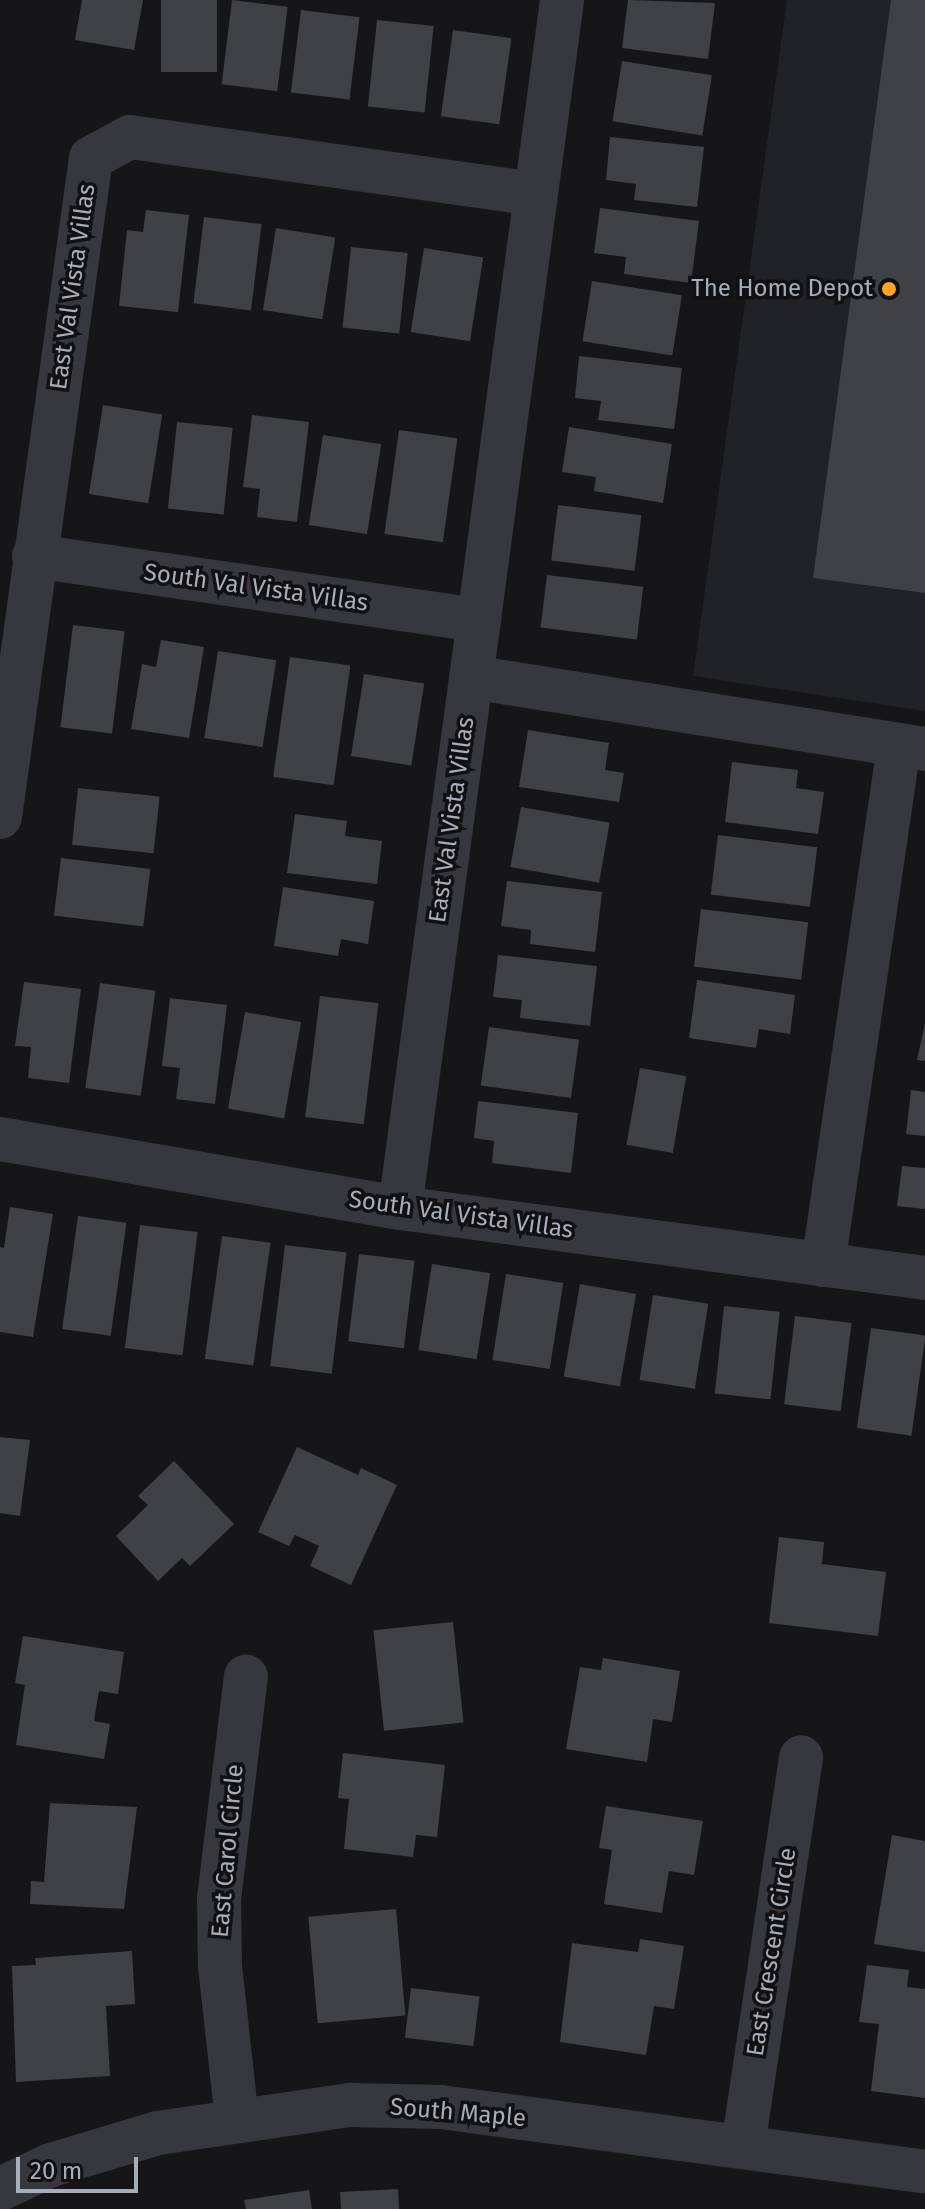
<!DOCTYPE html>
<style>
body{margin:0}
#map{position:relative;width:925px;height:2209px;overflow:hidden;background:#161618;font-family:"Fira Sans",sans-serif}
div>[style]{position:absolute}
.built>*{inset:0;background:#212225}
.building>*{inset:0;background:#3f4145;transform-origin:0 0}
.minor>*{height:44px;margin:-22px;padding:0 22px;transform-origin:22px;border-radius:22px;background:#36383d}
.dots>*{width:22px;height:22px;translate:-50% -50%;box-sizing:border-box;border:4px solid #111113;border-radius:50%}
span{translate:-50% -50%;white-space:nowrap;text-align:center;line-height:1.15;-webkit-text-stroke:7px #111113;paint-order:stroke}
.street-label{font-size:24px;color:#a6aeb9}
.poi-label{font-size:24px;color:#a6aeb9}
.right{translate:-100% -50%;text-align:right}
.scale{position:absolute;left:16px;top:2157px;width:122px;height:36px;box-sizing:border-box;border:4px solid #a6aeb9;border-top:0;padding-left:10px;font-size:24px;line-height:28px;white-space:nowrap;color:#a6aeb9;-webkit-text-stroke:6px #111113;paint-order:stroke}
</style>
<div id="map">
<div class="built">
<div style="clip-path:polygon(787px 0,925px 0,925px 711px,693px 676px)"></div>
</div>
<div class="building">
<div style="clip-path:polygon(82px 0,143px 0,134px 50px,75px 40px)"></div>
<div style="left:161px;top:0;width:56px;height:72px"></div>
<div style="left:232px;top:0;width:56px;height:85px;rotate:7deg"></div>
<div style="clip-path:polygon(628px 0,715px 3px,708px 59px,622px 48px)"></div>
<div style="clip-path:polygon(891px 0,925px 0,925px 593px,813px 578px)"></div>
<div style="left:301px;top:10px;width:59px;height:83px;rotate:7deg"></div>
<div style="left:377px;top:20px;width:57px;height:87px;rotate:6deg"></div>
<div style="left:453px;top:30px;width:59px;height:87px;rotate:8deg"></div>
<div style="left:622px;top:61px;width:91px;height:61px;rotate:9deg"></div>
<div style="clip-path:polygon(610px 137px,704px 147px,697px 207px,634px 200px,636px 184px,606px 180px)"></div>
<div style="clip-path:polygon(600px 208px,699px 221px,691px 283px,624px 274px,626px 257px,594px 253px)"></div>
<div style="clip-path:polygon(146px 210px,189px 215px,178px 312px,119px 306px,127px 230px,143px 232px)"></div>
<div style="left:204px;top:217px;width:58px;height:87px;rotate:7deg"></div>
<div style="left:276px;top:228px;width:60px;height:83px;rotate:9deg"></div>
<div style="left:351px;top:247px;width:57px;height:81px;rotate:6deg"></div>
<div style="left:424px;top:248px;width:60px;height:85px;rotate:9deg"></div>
<div style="left:592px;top:281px;width:91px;height:61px;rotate:9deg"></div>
<div style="clip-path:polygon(579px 356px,682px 368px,674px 429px,598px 420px,601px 401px,575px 398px)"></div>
<div style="left:103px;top:405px;width:60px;height:90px;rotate:9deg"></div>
<div style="clip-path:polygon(252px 415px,309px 422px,297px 522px,257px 517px,260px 489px,243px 487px)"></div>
<div style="left:177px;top:422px;width:56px;height:87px;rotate:6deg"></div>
<div style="clip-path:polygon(569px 427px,672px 444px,663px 503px,594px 491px,596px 477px,562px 472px)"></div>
<div style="left:399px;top:430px;width:59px;height:105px;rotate:8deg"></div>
<div style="left:323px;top:435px;width:59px;height:91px;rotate:9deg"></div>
<div style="left:558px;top:505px;width:84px;height:56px;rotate:7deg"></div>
<div style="left:547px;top:575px;width:97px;height:53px;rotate:7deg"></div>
<div style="left:73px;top:625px;width:52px;height:103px;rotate:7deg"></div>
<div style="clip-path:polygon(161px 640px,204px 647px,189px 738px,131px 729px,142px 664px,156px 667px)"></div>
<div style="left:218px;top:651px;width:59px;height:88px;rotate:9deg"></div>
<div style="left:290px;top:657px;width:61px;height:121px;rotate:8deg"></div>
<div style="left:364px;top:674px;width:61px;height:83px;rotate:9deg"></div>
<div style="clip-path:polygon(528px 730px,609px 743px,605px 770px,624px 773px,619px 802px,519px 787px)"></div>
<div style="clip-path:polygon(732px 762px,798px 770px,796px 788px,824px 792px,818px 834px,725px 822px)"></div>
<div style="left:78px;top:788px;width:82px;height:57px;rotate:6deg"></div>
<div style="left:521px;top:807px;width:90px;height:61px;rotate:10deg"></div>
<div style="clip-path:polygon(295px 814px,347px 821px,345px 836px,382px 841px,377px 884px,287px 873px)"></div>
<div style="left:718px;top:835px;width:100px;height:60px;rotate:7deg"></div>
<div style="left:61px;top:858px;width:90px;height:58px;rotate:7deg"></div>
<div style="clip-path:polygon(507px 881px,602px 892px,595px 952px,530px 944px,531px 930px,501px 926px)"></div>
<div style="clip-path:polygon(283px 887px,374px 901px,368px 944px,341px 939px,338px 956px,274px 946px)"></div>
<div style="left:701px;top:909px;width:108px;height:58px;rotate:7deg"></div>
<div style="clip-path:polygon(498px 955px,597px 966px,590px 1026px,520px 1018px,522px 1000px,493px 997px)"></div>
<div style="clip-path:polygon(697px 980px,795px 995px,790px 1034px,759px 1029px,756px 1048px,689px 1038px)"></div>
<div style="clip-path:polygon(24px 982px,81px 989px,69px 1083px,28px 1078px,31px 1047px,15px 1046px)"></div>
<div style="left:100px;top:983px;width:56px;height:106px;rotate:8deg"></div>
<div style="left:320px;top:996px;width:59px;height:122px;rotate:7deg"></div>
<div style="clip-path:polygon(170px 998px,227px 1005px,215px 1104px,176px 1099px,180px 1068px,162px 1066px)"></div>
<div style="left:245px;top:1012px;width:57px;height:98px;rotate:10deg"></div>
<div style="clip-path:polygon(925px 1023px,925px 1061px,917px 1060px)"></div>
<div style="left:489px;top:1027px;width:91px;height:59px;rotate:8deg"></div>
<div style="left:640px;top:1068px;width:47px;height:78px;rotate:10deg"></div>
<div style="clip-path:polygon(911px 1090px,925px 1092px,925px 1136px,906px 1134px)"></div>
<div style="clip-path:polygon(478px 1101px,578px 1113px,571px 1173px,492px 1163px,494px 1141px,474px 1138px)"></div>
<div style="clip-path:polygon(902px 1166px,925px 1168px,925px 1209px,897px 1206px)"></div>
<div style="clip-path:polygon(10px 1207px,53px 1214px,33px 1337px,0 1332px,0 1247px,4px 1248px)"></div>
<div style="left:78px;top:1216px;width:49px;height:114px;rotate:8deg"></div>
<div style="left:140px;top:1225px;width:58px;height:124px;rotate:7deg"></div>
<div style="left:222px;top:1236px;width:49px;height:124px;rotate:8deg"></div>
<div style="left:285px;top:1245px;width:62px;height:122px;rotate:7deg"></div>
<div style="left:359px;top:1254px;width:56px;height:88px;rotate:7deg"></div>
<div style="left:432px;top:1264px;width:59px;height:87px;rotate:9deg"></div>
<div style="left:506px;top:1274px;width:58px;height:87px;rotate:9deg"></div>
<div style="left:580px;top:1284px;width:57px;height:94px;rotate:10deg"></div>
<div style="left:653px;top:1295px;width:56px;height:86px;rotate:9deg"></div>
<div style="left:724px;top:1306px;width:56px;height:88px;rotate:6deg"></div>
<div style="left:795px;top:1316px;width:57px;height:89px;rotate:7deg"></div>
<div style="left:871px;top:1328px;width:55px;height:101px;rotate:8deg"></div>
<div style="clip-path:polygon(0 1437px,30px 1440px,20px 1516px,0 1513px)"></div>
<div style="clip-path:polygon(297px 1447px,358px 1475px,361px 1468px,397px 1485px,351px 1585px,310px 1566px,319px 1546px,295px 1535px,289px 1546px,258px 1532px)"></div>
<div style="clip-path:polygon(174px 1461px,234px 1524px,190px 1566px,182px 1558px,158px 1581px,116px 1536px,148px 1505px,138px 1496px)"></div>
<div style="clip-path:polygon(779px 1537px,824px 1542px,822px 1564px,886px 1572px,878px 1636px,769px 1623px)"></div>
<div style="left:453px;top:1622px;width:101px;height:80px;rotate:84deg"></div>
<div style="clip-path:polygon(23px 1636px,124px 1652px,118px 1694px,99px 1691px,94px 1721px,110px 1724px,104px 1759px,16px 1745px,25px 1685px,15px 1683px)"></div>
<div style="clip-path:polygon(603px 1658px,680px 1671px,672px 1722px,653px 1719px,647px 1762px,566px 1749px,580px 1667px,601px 1670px)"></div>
<div style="clip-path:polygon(343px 1753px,445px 1765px,437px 1837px,416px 1835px,413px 1857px,344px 1849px,349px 1799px,338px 1798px)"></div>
<div style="clip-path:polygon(50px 1803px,137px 1807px,124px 1909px,30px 1904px,31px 1881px,44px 1882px)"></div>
<div style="clip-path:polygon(606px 1806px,703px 1821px,694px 1875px,669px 1871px,662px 1913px,604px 1904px,612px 1850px,599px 1848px)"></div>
<div style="clip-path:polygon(892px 1835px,925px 1841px,925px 1952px,874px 1944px)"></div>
<div style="left:396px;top:1909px;width:107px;height:88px;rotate:85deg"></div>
<div style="clip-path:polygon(640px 1939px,684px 1946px,674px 2009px,654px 2006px,646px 2055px,560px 2042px,572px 1943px,638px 1952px)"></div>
<div style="clip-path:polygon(132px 1951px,135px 2004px,106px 2006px,110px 2076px,16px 2082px,12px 1966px,36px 1965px,35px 1958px)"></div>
<div style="clip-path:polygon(867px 1965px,909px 1970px,907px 1987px,925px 1989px,925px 2098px,871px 2091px,879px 2024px,859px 2022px)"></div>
<div style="left:411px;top:1988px;width:69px;height:50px;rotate:7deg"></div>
<div style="clip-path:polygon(398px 2189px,399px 2209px,341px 2209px,340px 2192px)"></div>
<div style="clip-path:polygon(309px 2190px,312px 2209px,246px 2209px,244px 2200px)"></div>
</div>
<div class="minor">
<div style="left:34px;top:556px;width:450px;rotate:8.2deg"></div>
<div style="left:471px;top:677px;width:460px;rotate:9deg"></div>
<div style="left:0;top:817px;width:665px;rotate:-82.14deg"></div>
<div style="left:91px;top:158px;width:44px;rotate:-28.3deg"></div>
<div style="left:130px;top:137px;width:408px;rotate:8deg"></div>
<div style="left:0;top:1139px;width:406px;rotate:9.8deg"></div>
<div style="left:400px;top:1208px;width:530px;rotate:7.59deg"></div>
<div style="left:400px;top:1208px;width:1219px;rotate:-82.36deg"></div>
<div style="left:823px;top:1265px;width:525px;rotate:-81.67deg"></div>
<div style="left:237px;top:2120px;width:154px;rotate:-96.3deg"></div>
<div style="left:220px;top:1967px;width:68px;rotate:-90.8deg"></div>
<div style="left:219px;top:1899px;width:224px;rotate:-83.1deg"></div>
<div style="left:743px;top:2146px;width:393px;rotate:-81.5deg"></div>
<div style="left:0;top:2189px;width:56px;rotate:-25.2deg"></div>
<div style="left:51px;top:2165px;width:112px;rotate:-16.7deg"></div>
<div style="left:158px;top:2133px;width:195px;rotate:-8.3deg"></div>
<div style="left:351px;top:2105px;width:90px;rotate:1.3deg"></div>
<div style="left:441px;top:2107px;width:488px;rotate:7.6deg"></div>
</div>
<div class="dots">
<div style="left:889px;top:289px;background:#ffa426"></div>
</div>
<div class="street-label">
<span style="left:73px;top:287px;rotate:-82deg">East Val Vista Villas</span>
<span style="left:256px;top:588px;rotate:8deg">South Val Vista Villas</span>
<span style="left:452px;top:820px;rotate:-82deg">East Val Vista Villas</span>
<span style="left:461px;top:1215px;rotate:8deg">South Val Vista Villas</span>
<span style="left:228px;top:1851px;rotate:-85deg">East Carol Circle</span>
<span style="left:772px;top:1952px;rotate:-81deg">East Crescent Circle</span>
<span style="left:458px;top:2113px;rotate:5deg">South Maple</span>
</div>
<div class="poi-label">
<span class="right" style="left:873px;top:289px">The Home Depot</span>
</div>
<div class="scale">20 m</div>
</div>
